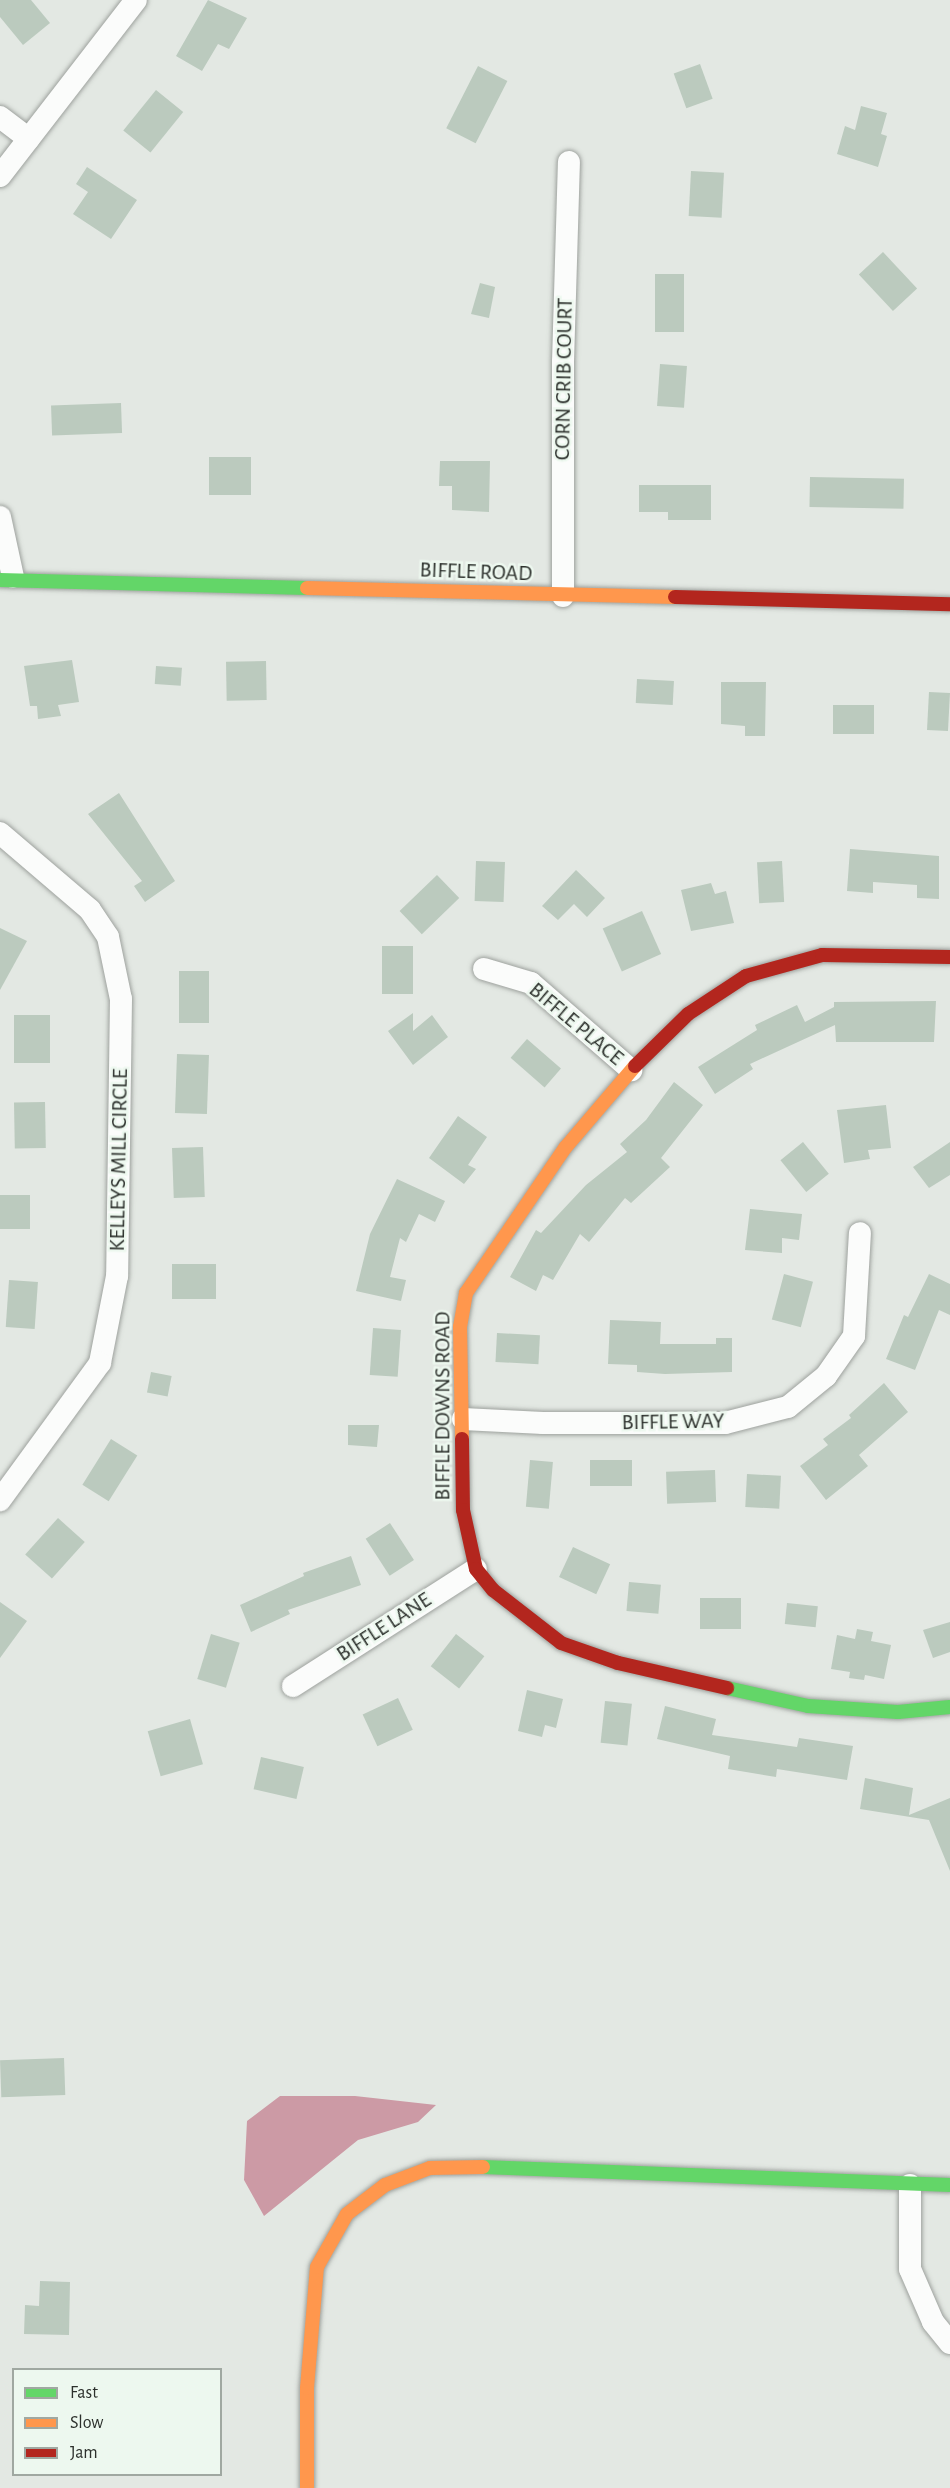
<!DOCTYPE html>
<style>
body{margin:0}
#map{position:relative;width:950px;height:2488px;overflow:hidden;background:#e3e8e3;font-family:"Alegreya Sans",sans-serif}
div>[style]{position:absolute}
.water>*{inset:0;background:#cc9aa5}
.building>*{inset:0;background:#bbcabe;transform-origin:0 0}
.roads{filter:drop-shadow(0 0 2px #9ea29e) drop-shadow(0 0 2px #9ea29e)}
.street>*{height:22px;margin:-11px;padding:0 11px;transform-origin:11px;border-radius:11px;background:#fbfcfb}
.fast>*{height:14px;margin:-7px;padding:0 7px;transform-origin:7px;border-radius:7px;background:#63d668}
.slow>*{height:14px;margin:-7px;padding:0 7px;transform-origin:7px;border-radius:7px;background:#ff974d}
.jam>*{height:14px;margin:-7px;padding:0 7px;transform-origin:7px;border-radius:7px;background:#b3261e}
span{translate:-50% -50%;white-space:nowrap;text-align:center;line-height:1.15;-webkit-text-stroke:5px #edf8ef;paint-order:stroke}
.street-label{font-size:22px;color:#2c302c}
.legend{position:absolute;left:12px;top:2368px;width:210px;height:108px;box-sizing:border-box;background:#edf8ef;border:2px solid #a0a8a1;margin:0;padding:8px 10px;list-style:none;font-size:18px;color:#2c302c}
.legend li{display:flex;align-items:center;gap:12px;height:30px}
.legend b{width:30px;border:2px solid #a0a8a1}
</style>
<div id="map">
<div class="water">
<div style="clip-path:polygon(280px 2096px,355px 2096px,436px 2105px,418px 2122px,358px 2140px,264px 2216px,244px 2180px,247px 2121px)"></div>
</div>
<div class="building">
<div style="clip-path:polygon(0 0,31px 0,50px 23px,23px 45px,0 17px)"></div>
<div style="clip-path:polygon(208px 0,247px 18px,229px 49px,218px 44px,202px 71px,176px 56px)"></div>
<div style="left:700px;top:64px;width:37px;height:28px;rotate:70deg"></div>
<div style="left:478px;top:66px;width:33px;height:70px;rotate:27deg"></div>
<div style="left:156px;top:90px;width:35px;height:52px;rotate:39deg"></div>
<div style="clip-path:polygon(861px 106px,887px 113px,881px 134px,887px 136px,878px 167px,837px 154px,845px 126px,855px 130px)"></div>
<div style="clip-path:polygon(87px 167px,137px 200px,111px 239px,73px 214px,88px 192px,76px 184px)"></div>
<div style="left:691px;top:171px;width:33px;height:45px;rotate:3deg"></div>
<div style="left:883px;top:252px;width:50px;height:33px;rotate:47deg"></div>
<div style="left:655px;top:274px;width:29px;height:58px"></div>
<div style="clip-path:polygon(480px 283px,495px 287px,489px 318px,471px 314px)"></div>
<div style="left:660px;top:364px;width:27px;height:42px;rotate:4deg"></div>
<div style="left:121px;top:403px;width:30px;height:70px;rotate:88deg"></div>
<div style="left:251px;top:457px;width:38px;height:42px;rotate:90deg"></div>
<div style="clip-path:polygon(440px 461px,490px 461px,489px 512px,452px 510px,452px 486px,439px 486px)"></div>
<div style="left:810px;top:477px;width:94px;height:30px;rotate:1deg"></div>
<div style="clip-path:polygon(639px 485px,711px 485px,711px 520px,668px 520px,668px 512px,639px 512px)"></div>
<div style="clip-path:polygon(72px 660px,79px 702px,58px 705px,61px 716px,38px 719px,37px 706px,30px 706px,24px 666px)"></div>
<div style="left:266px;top:661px;width:39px;height:40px;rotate:89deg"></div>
<div style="left:156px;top:666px;width:26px;height:18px;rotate:4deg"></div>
<div style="left:637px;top:679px;width:37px;height:24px;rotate:3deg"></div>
<div style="clip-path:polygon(721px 682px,766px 682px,765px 736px,745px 736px,745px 726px,721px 724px)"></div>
<div style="left:929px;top:692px;width:21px;height:38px;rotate:3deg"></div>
<div style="left:833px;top:705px;width:41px;height:29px"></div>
<div style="clip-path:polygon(119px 793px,175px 881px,145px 902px,134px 886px,142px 881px,88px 814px)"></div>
<div style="clip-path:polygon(850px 849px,939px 856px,939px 899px,917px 898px,917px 885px,873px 882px,873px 893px,847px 891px)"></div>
<div style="left:476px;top:861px;width:29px;height:40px;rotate:2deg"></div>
<div style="left:782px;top:861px;width:41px;height:25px;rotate:87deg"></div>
<div style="clip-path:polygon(576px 870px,605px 898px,587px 917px,574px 904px,558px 920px,542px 906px)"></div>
<div style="left:437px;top:875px;width:32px;height:52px;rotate:46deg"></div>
<div style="clip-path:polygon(711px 883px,715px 894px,726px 891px,734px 923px,691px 931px,681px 890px)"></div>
<div style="left:642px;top:911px;width:47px;height:43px;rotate:66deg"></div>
<div style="clip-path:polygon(0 928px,27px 941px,0 990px)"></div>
<div style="left:413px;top:946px;width:48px;height:31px;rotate:90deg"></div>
<div style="left:179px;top:971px;width:30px;height:52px"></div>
<div style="clip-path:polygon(936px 1001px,934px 1042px,836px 1042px,835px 1025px,750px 1064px,753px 1069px,715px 1094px,698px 1067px,757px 1030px,755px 1025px,797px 1005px,805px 1022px,834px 1007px,834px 1002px)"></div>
<div style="clip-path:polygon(413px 1013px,413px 1031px,432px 1015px,448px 1037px,413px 1065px,388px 1031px)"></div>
<div style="left:14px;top:1015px;width:36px;height:48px"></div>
<div style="left:527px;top:1039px;width:45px;height:25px;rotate:41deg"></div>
<div style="left:177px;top:1054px;width:32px;height:59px;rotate:2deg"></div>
<div style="clip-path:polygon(674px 1082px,703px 1105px,661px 1158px,670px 1167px,631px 1203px,625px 1198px,589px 1242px,580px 1234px,553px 1280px,543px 1275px,536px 1291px,510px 1277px,536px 1230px,541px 1233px,586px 1185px,627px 1152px,620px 1144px,646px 1120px)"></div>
<div style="left:45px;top:1102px;width:46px;height:31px;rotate:89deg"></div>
<div style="clip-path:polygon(886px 1105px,891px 1148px,868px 1150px,870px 1159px,844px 1163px,837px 1110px)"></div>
<div style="clip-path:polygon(458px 1116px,487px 1137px,468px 1165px,476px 1169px,464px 1184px,429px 1158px)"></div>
<div style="left:803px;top:1142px;width:41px;height:29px;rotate:51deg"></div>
<div style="clip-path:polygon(950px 1142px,950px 1175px,929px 1188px,913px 1167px)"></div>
<div style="left:203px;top:1147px;width:50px;height:31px;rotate:88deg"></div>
<div style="clip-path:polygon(397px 1179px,445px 1201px,435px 1222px,419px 1214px,406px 1242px,400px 1238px,390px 1277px,406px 1280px,401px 1301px,356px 1291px,370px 1234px)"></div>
<div style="left:0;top:1195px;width:30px;height:34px"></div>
<div style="clip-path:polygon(750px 1209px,802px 1214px,799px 1240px,782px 1238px,782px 1253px,745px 1250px)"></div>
<div style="left:172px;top:1264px;width:44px;height:35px"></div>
<div style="left:784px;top:1274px;width:30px;height:47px;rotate:15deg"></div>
<div style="clip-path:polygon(929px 1274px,950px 1284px,950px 1315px,939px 1310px,915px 1370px,886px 1359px,904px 1315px,908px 1317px)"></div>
<div style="left:9px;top:1280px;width:29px;height:47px;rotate:4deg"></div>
<div style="clip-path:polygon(610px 1320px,661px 1322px,660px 1344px,716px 1344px,716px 1338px,732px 1338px,732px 1372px,665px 1374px,637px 1372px,637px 1365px,608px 1364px)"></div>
<div style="left:373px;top:1328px;width:28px;height:47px;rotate:4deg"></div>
<div style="left:497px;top:1333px;width:43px;height:29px;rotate:3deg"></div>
<div style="left:151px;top:1372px;width:21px;height:21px;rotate:11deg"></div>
<div style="clip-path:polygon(884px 1383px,908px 1412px,859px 1455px,868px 1466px,826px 1500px,800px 1466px,828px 1445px,823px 1439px,851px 1418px,849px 1415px)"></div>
<div style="clip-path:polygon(348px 1425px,379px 1425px,377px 1447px,348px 1445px)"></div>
<div style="left:111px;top:1439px;width:31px;height:54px;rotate:32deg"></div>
<div style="left:530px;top:1460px;width:23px;height:47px;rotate:5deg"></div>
<div style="left:590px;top:1460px;width:42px;height:26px"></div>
<div style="left:715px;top:1470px;width:32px;height:49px;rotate:88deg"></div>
<div style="left:747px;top:1474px;width:34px;height:33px;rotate:3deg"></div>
<div style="left:58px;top:1518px;width:36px;height:49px;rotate:42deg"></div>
<div style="left:390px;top:1523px;width:44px;height:29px;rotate:57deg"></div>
<div style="left:573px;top:1547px;width:41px;height:33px;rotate:25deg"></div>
<div style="clip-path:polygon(351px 1556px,361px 1585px,288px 1610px,290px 1614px,251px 1632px,240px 1605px,304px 1576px,303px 1573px)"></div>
<div style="left:629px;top:1582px;width:32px;height:29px;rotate:5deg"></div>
<div style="left:741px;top:1598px;width:31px;height:41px;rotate:90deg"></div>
<div style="clip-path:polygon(0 1602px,27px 1621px,0 1658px)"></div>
<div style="left:787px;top:1603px;width:31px;height:21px;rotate:6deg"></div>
<div style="clip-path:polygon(950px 1622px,950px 1652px,933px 1658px,923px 1630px)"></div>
<div style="clip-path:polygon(857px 1629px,873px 1632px,871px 1641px,891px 1645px,884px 1679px,865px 1675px,864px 1680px,849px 1678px,850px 1672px,831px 1669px,837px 1635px,855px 1639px)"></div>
<div style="left:211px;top:1634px;width:30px;height:47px;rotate:17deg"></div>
<div style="left:456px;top:1634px;width:36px;height:41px;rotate:38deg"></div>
<div style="clip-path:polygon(527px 1690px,563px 1699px,556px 1728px,545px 1725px,542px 1737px,518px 1731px)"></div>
<div style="left:398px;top:1698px;width:35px;height:39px;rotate:65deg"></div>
<div style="left:605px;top:1701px;width:27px;height:42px;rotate:6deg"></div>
<div style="clip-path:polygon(665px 1706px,716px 1719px,712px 1735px,797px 1747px,799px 1738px,853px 1746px,847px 1780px,777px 1769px,776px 1777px,728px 1769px,730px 1756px,657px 1739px)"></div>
<div style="left:190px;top:1719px;width:47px;height:44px;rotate:74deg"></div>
<div style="left:261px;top:1757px;width:44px;height:33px;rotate:13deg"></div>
<div style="clip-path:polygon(865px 1778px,913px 1788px,909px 1815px,950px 1798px,950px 1871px,929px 1820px,860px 1809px)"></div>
<div style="left:64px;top:2058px;width:37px;height:64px;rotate:88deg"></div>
<div style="clip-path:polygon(40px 2281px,70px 2282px,69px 2335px,24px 2334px,25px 2305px,39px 2306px)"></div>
</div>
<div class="roads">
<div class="street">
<div style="left:0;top:117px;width:36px;rotate:37deg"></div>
<div style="left:0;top:176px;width:222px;rotate:-52.3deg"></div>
<div style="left:0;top:517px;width:61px;rotate:77.8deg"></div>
<div style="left:563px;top:596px;width:234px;rotate:-90deg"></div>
<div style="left:563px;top:362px;width:200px;rotate:-88.3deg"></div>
<div style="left:0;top:833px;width:118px;rotate:40.5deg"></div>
<div style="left:90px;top:910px;width:32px;rotate:56deg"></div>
<div style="left:108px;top:937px;width:63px;rotate:78.2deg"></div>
<div style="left:121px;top:999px;width:277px;rotate:90.8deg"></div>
<div style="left:117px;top:1276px;width:89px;rotate:101.1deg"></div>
<div style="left:100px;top:1363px;width:170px;rotate:126.1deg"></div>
<div style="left:484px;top:969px;width:49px;rotate:16.6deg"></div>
<div style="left:531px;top:983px;width:133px;rotate:41deg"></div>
<div style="left:463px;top:1419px;width:80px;rotate:2.9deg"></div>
<div style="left:543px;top:1423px;width:182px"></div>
<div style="left:725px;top:1423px;width:65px;rotate:-14.3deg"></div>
<div style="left:788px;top:1407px;width:49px;rotate:-39.2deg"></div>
<div style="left:826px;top:1376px;width:49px;rotate:-55deg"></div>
<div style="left:854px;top:1336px;width:103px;rotate:-86.7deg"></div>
<div style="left:293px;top:1686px;width:217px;rotate:-32.6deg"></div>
<div style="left:910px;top:2185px;width:84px;rotate:90deg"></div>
<div style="left:910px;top:2269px;width:58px;rotate:66.5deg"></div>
<div style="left:933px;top:2322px;width:27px;rotate:51deg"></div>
</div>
<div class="fast">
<div style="left:0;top:580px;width:307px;rotate:1.5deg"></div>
<div style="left:727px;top:1688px;width:83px;rotate:12.5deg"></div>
<div style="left:808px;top:1706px;width:90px;rotate:3.8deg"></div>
<div style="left:898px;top:1712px;width:52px;rotate:-5.5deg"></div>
<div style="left:483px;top:2167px;width:467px;rotate:2.2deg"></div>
</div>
<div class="slow">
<div style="left:307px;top:588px;width:368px;rotate:1.4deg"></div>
<div style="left:462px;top:1439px;width:112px;rotate:-91deg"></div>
<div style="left:460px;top:1327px;width:35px;rotate:-80deg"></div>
<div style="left:466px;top:1293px;width:176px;rotate:-55.7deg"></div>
<div style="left:565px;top:1148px;width:108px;rotate:-49.5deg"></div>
<div style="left:307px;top:2488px;width:100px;rotate:-90deg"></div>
<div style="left:307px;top:2388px;width:121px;rotate:-85.3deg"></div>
<div style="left:317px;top:2267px;width:61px;rotate:-60.5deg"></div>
<div style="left:347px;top:2214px;width:48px;rotate:-37.3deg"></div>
<div style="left:385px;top:2185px;width:48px;rotate:-20.7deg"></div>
<div style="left:430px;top:2168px;width:53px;rotate:-1.1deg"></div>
</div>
<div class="jam">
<div style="left:675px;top:597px;width:275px;rotate:1.5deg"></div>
<div style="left:635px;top:1066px;width:74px;rotate:-44.5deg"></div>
<div style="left:688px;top:1014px;width:69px;rotate:-33.2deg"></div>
<div style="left:746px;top:976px;width:79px;rotate:-15.4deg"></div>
<div style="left:822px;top:955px;width:128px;rotate:0.9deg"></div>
<div style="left:462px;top:1439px;width:71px;rotate:89.2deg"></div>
<div style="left:463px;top:1510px;width:60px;rotate:77.6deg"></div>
<div style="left:476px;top:1569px;width:27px;rotate:51deg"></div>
<div style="left:493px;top:1590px;width:86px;rotate:37.9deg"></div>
<div style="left:561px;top:1643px;width:60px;rotate:19.3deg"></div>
<div style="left:618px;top:1663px;width:112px;rotate:12.9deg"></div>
</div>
</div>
<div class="street-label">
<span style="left:564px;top:379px;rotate:-89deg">CORN CRIB COURT</span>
<span style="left:476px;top:572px;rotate:2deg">BIFFLE ROAD</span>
<span style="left:576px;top:1024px;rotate:40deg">BIFFLE PLACE</span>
<span style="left:119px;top:1160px;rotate:-89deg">KELLEYS MILL CIRCLE</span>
<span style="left:443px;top:1406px;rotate:-90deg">BIFFLE DOWNS ROAD</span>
<span style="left:673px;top:1422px;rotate:-1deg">BIFFLE WAY</span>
<span style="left:384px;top:1627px;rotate:-33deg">BIFFLE LANE</span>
</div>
<ul class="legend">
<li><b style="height:8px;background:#63d668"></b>Fast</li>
<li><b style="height:8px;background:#ff974d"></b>Slow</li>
<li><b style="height:8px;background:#b3261e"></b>Jam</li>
</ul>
</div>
